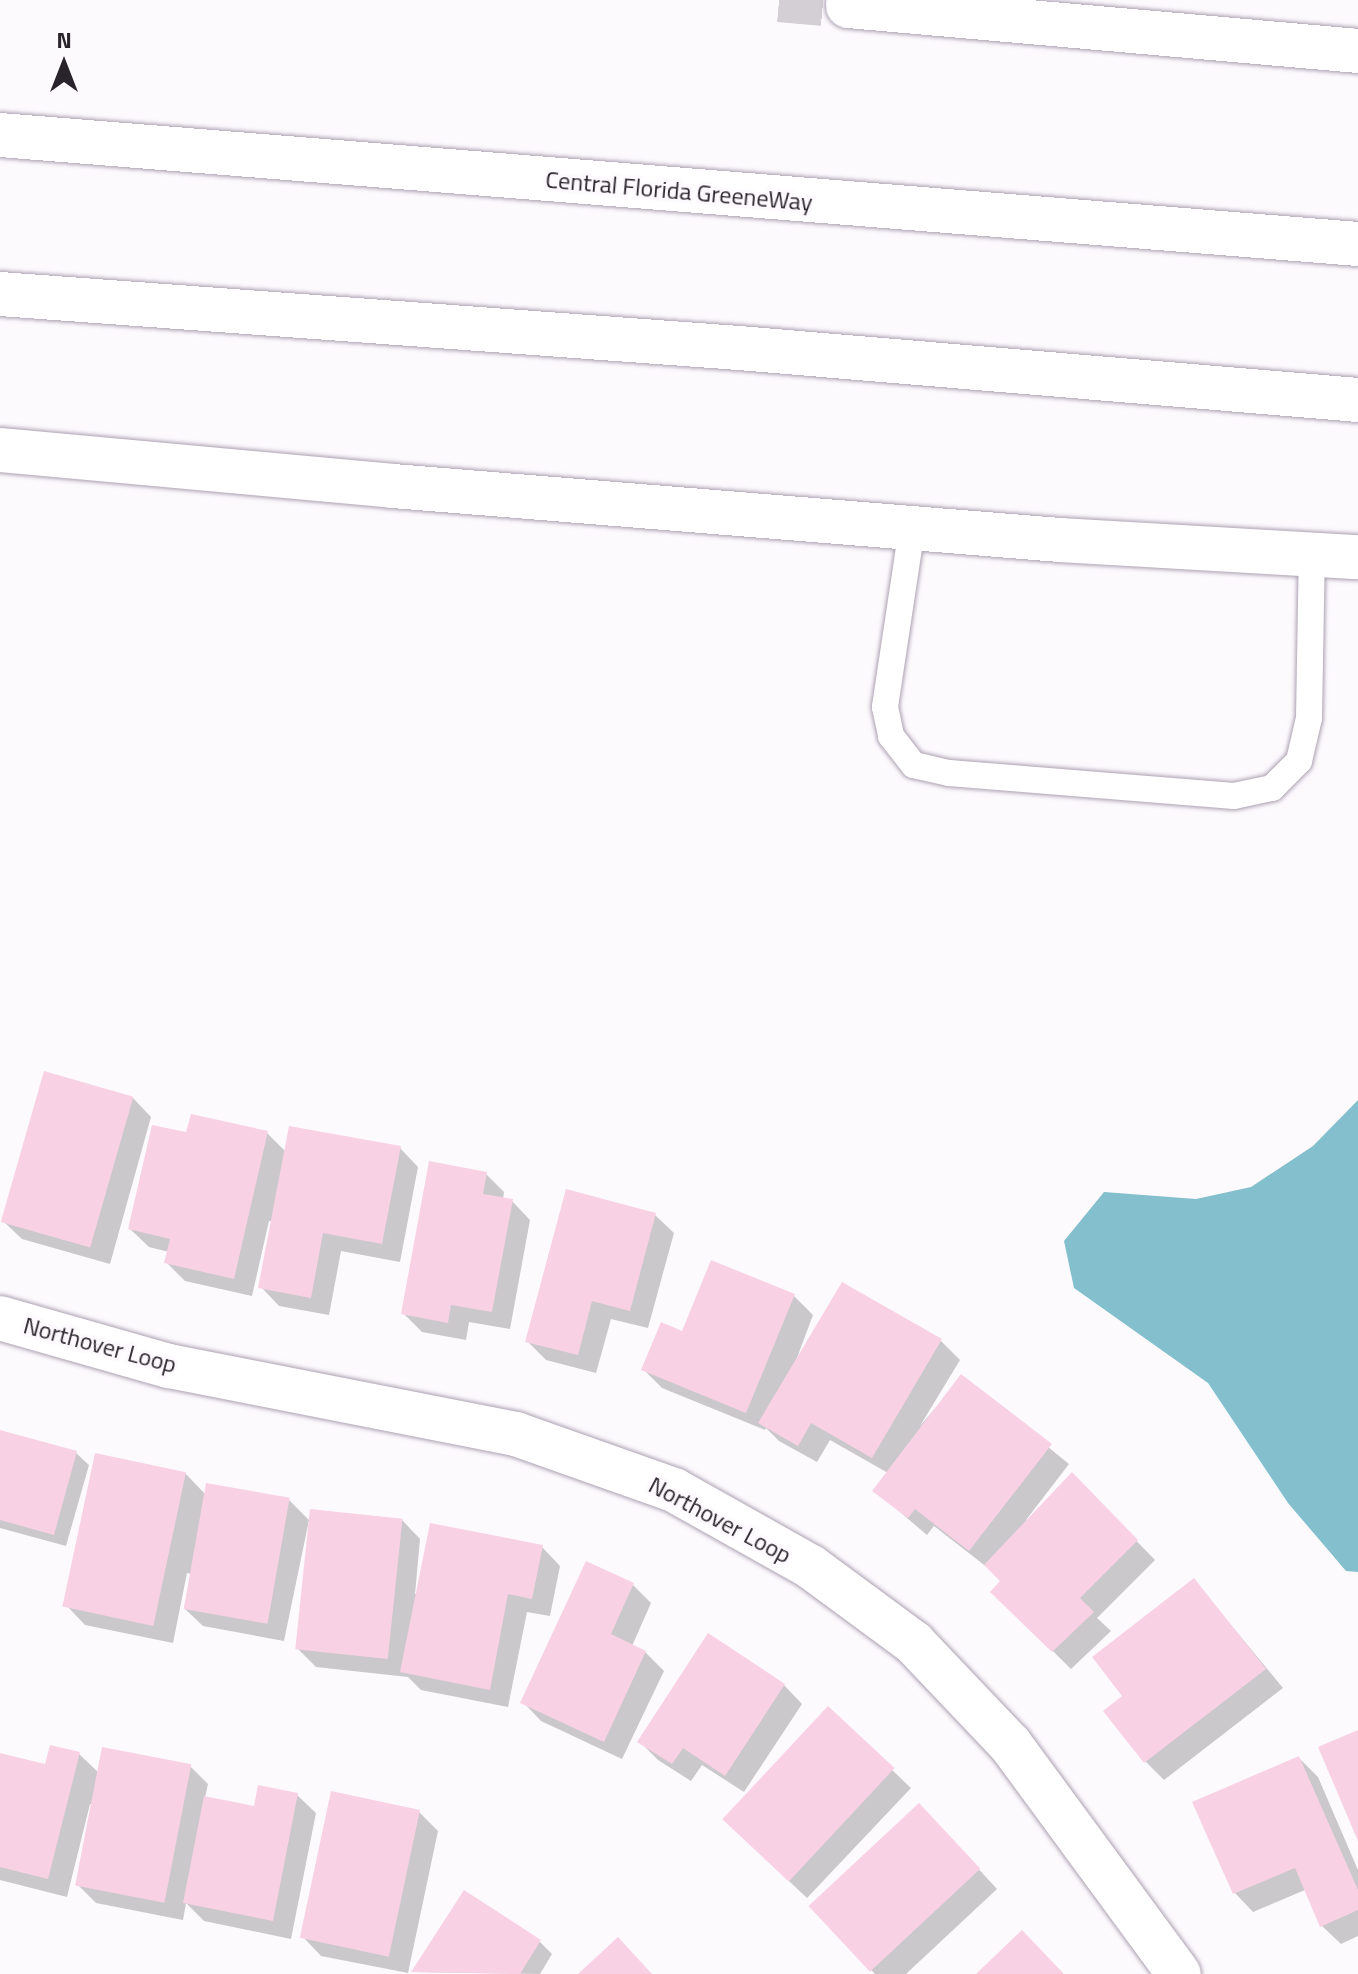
<!DOCTYPE html>
<style>
body{margin:0}
#map{position:relative;width:1358px;height:1974px;overflow:hidden;background:#fdfafe;font-family:"Titillium Web",sans-serif}
div>[style]{position:absolute}
.water>*{inset:0;background:#83bfcd}
.shadow>*{inset:0;background:#0003}
.building>*{inset:0;background:#f9d1e5;transform-origin:0 0}
.highway-tunnel>*{height:44px;margin-top:-22px;transform-origin:0;background:repeating-linear-gradient(90deg,#d3cfd4 0 44px,transparent 0 66px)}
.roads{filter:drop-shadow(0 0 2px #aca1b2) drop-shadow(0 0 2px #aca1b2)}
.lane>*{height:26px;margin:-13px;padding:0 13px;transform-origin:13px;border-radius:13px;background:#fff}
.street>*{height:44px;margin:-22px;padding:0 22px;transform-origin:22px;border-radius:22px;background:#fff}
.highway>*{height:44px;margin:-22px;padding:0 22px;transform-origin:22px;border-radius:22px;background:#fff}
span{translate:-50% -50%;white-space:nowrap;text-align:center;line-height:1.15;-webkit-text-stroke:7px #fdfafe;paint-order:stroke}
.street-label{font-size:24px;color:#29242b}
.north{position:absolute;left:24px;top:24px;width:80px;height:80px;-webkit-text-stroke:6px #fdfafe;paint-order:stroke;rotate:0deg;font-size:22px;font-weight:700;line-height:32px;text-align:center;color:#29242b}
.north::after{content:'';display:block;margin:auto;width:28px;height:36px;background:#29242b;clip-path:polygon(50% 0,100% 100%,50% 72%,0 100%)}
</style>
<div id="map">
<div class="water">
<div style="clip-path:polygon(1358px 1100px,1358px 1572px,1346px 1571px,1288px 1503px,1208px 1383px,1074px 1288px,1064px 1241px,1104px 1192px,1196px 1199px,1251px 1187px,1313px 1146px)"></div>
</div>
<div class="shadow">
<div style="clip-path:polygon(133px 1098px,151px 1117px,110px 1264px,22px 1239px,3px 1221px)"></div>
<div style="clip-path:polygon(267px 1133px,286px 1152px,400px 1148px,418px 1167px,400px 1262px,341px 1251px,329px 1315px,279px 1306px,261px 1287px,273px 1221px,269px 1221px,252px 1296px,185px 1281px,166px 1262px,169px 1252px,149px 1247px,130px 1229px,188px 1134px)"></div>
<div style="clip-path:polygon(486px 1174px,504px 1192px,503px 1200px,512px 1201px,530px 1220px,510px 1329px,469px 1322px,466px 1340px,422px 1332px,403px 1313px)"></div>
<div style="clip-path:polygon(655px 1215px,674px 1233px,648px 1328px,611px 1319px,596px 1373px,546px 1360px,527px 1341px)"></div>
<div style="clip-path:polygon(713px 1262px,794px 1296px,813px 1315px,794px 1366px,843px 1284px,941px 1341px,960px 1360px,920px 1426px,962px 1377px,1069px 1464px,1026px 1520px,1028px 1522px,1072px 1475px,1155px 1560px,1097px 1618px,1111px 1631px,1071px 1669px,993px 1592px,1003px 1581px,988px 1568px,934px 1526px,927px 1535px,874px 1490px,888px 1473px,830px 1440px,817px 1462px,779px 1441px,766px 1428px,765px 1430px,662px 1388px,644px 1370px,683px 1333px)"></div>
<div style="clip-path:polygon(0 1433px,76px 1453px,89px 1465px,66px 1546px,0 1528px)"></div>
<div style="clip-path:polygon(185px 1473px,206px 1495px,289px 1500px,309px 1520px,284px 1641px,203px 1626px,184px 1608px,191px 1574px,187px 1573px,173px 1643px,85px 1625px,67px 1606px)"></div>
<div style="clip-path:polygon(402px 1520px,420px 1539px,415px 1594px,542px 1547px,560px 1566px,550px 1616px,527px 1612px,508px 1707px,421px 1690px,408px 1677px,316px 1667px,297px 1648px)"></div>
<div style="clip-path:polygon(1194px 1580px,1283px 1688px,1164px 1780px,1146px 1762px,1125px 1696px)"></div>
<div style="clip-path:polygon(633px 1585px,651px 1603px,632px 1646px,645px 1652px,664px 1671px,622px 1759px,541px 1721px,523px 1702px)"></div>
<div style="clip-path:polygon(784px 1685px,802px 1704px,744px 1792px,702px 1765px,691px 1781px,658px 1760px,639px 1741px)"></div>
<div style="clip-path:polygon(828px 1709px,911px 1788px,807px 1898px,742px 1837px)"></div>
<div style="clip-path:polygon(79px 1754px,99px 1773px,190px 1766px,208px 1784px,205px 1798px,255px 1808px,297px 1795px,316px 1813px,291px 1939px,204px 1921px,186px 1903px,183px 1920px,96px 1903px,78px 1885px,93px 1805px,90px 1804px,67px 1897px,0 1880px,0 1756px,46px 1767px)"></div>
<div style="clip-path:polygon(1299px 1758px,1318px 1777px,1358px 1870px,1358px 1936px,1341px 1944px,1322px 1926px,1305px 1890px,1253px 1912px,1235px 1893px)"></div>
<div style="clip-path:polygon(419px 1812px,438px 1831px,408px 1973px,321px 1956px,303px 1937px)"></div>
<div style="clip-path:polygon(937px 1824px,997px 1889px,906px 1974px,875px 1974px,812px 1906px)"></div>
<div style="clip-path:polygon(464px 1893px,540px 1942px,552px 1954px,540px 1974px,414px 1972px)"></div>
</div>
<div class="building">
<div style="left:44px;top:1071px;width:93px;height:157px;rotate:16deg"></div>
<div style="clip-path:polygon(191px 1114px,268px 1131px,234px 1279px,164px 1263px,170px 1239px,128px 1229px,152px 1125px,186px 1132px)"></div>
<div style="clip-path:polygon(289px 1126px,401px 1146px,382px 1244px,323px 1233px,311px 1298px,258px 1288px)"></div>
<div style="clip-path:polygon(429px 1161px,487px 1172px,483px 1194px,513px 1199px,492px 1312px,451px 1305px,448px 1323px,401px 1314px)"></div>
<div style="clip-path:polygon(566px 1189px,656px 1213px,630px 1311px,592px 1301px,578px 1355px,525px 1342px)"></div>
<div style="clip-path:polygon(711px 1260px,795px 1294px,746px 1413px,641px 1370px,661px 1322px,682px 1331px)"></div>
<div style="clip-path:polygon(842px 1282px,942px 1339px,872px 1458px,811px 1423px,798px 1446px,758px 1423px)"></div>
<div style="clip-path:polygon(961px 1374px,1052px 1444px,969px 1551px,915px 1509px,908px 1518px,872px 1491px)"></div>
<div style="clip-path:polygon(0 1430px,77px 1451px,54px 1535px,0 1520px)"></div>
<div style="left:95px;top:1453px;width:93px;height:157px;rotate:12deg"></div>
<div style="clip-path:polygon(1072px 1472px,1138px 1540px,1080px 1598px,1094px 1612px,1052px 1652px,990px 1592px,1000px 1581px,984px 1565px)"></div>
<div style="left:206px;top:1483px;width:85px;height:128px;rotate:10deg"></div>
<div style="left:310px;top:1509px;width:93px;height:141px;rotate:6deg"></div>
<div style="clip-path:polygon(430px 1523px,543px 1545px,532px 1599px,508px 1594px,490px 1690px,400px 1672px)"></div>
<div style="clip-path:polygon(586px 1561px,634px 1583px,611px 1634px,646px 1651px,604px 1742px,520px 1703px)"></div>
<div style="clip-path:polygon(1194px 1578px,1266px 1669px,1144px 1763px,1103px 1711px,1122px 1696px,1092px 1657px)"></div>
<div style="clip-path:polygon(708px 1633px,785px 1684px,725px 1776px,683px 1748px,672px 1764px,637px 1742px)"></div>
<div style="left:828px;top:1706px;width:91px;height:155px;rotate:43deg"></div>
<div style="clip-path:polygon(1358px 1730px,1358px 1841px,1318px 1747px)"></div>
<div style="clip-path:polygon(50px 1745px,80px 1752px,48px 1879px,0 1867px,0 1753px,45px 1764px)"></div>
<div style="left:102px;top:1747px;width:91px;height:141px;rotate:11deg"></div>
<div style="clip-path:polygon(1299px 1756px,1358px 1890px,1358px 1910px,1320px 1927px,1295px 1868px,1233px 1894px,1192px 1802px)"></div>
<div style="clip-path:polygon(258px 1785px,298px 1793px,273px 1921px,183px 1903px,204px 1796px,254px 1806px)"></div>
<div style="left:331px;top:1791px;width:91px;height:150px;rotate:12deg"></div>
<div style="left:919px;top:1803px;width:90px;height:151px;rotate:47deg"></div>
<div style="clip-path:polygon(464px 1890px,541px 1940px,520px 1974px,411px 1972px)"></div>
<div style="clip-path:polygon(1022px 1930px,1064px 1974px,976px 1974px)"></div>
<div style="clip-path:polygon(618px 1937px,652px 1974px,578px 1974px)"></div>
</div>
<div class="highway-tunnel">
<div style="left:779px;top:0;width:69px;rotate:5deg"></div>
</div>
<div class="roads">
<div class="lane">
<div style="left:912px;top:528px;width:181px;rotate:98.6deg"></div>
<div style="left:885px;top:707px;width:30px;rotate:78deg"></div>
<div style="left:891px;top:736px;width:37px;rotate:52deg"></div>
<div style="left:914px;top:765px;width:36px;rotate:13deg"></div>
<div style="left:949px;top:773px;width:286px;rotate:4.6deg"></div>
<div style="left:1234px;top:796px;width:39px;rotate:-12deg"></div>
<div style="left:1272px;top:788px;width:38px;rotate:-45deg"></div>
<div style="left:1299px;top:761px;width:44px;rotate:-76.9deg"></div>
<div style="left:1309px;top:718px;width:164px;rotate:-89deg"></div>
</div>
<div class="street">
<div style="left:0;top:1318px;width:176px;rotate:15.9deg"></div>
<div style="left:169px;top:1366px;width:354px;rotate:11.1deg"></div>
<div style="left:516px;top:1434px;width:168px;rotate:19.5deg"></div>
<div style="left:674px;top:1490px;width:157px;rotate:29.3deg"></div>
<div style="left:811px;top:1567px;width:128px;rotate:36.4deg"></div>
<div style="left:914px;top:1643px;width:139px;rotate:46.5deg"></div>
<div style="left:1010px;top:1744px;width:285px;rotate:53.7deg"></div>
</div>
<div class="highway">
<div style="left:848px;top:6px;width:512px;rotate:5.04deg"></div>
<div style="left:0;top:135px;width:1362px;rotate:4.59deg"></div>
<div style="left:0;top:294px;width:741px;rotate:4.18deg"></div>
<div style="left:739px;top:348px;width:621px;rotate:4.8deg"></div>
<div style="left:0;top:450px;width:395px;rotate:5.2deg"></div>
<div style="left:393px;top:486px;width:669px;rotate:4.63deg"></div>
<div style="left:1060px;top:540px;width:298px;rotate:3.3deg"></div>
</div>
</div>
<div class="street-label">
<span style="left:679px;top:191px;rotate:5deg">Central Florida GreeneWay</span>
<span style="left:100px;top:1345px;rotate:15deg">Northover Loop</span>
<span style="left:720px;top:1520px;rotate:28deg">Northover Loop</span>
</div>
<div class="north">N</div>
</div>
